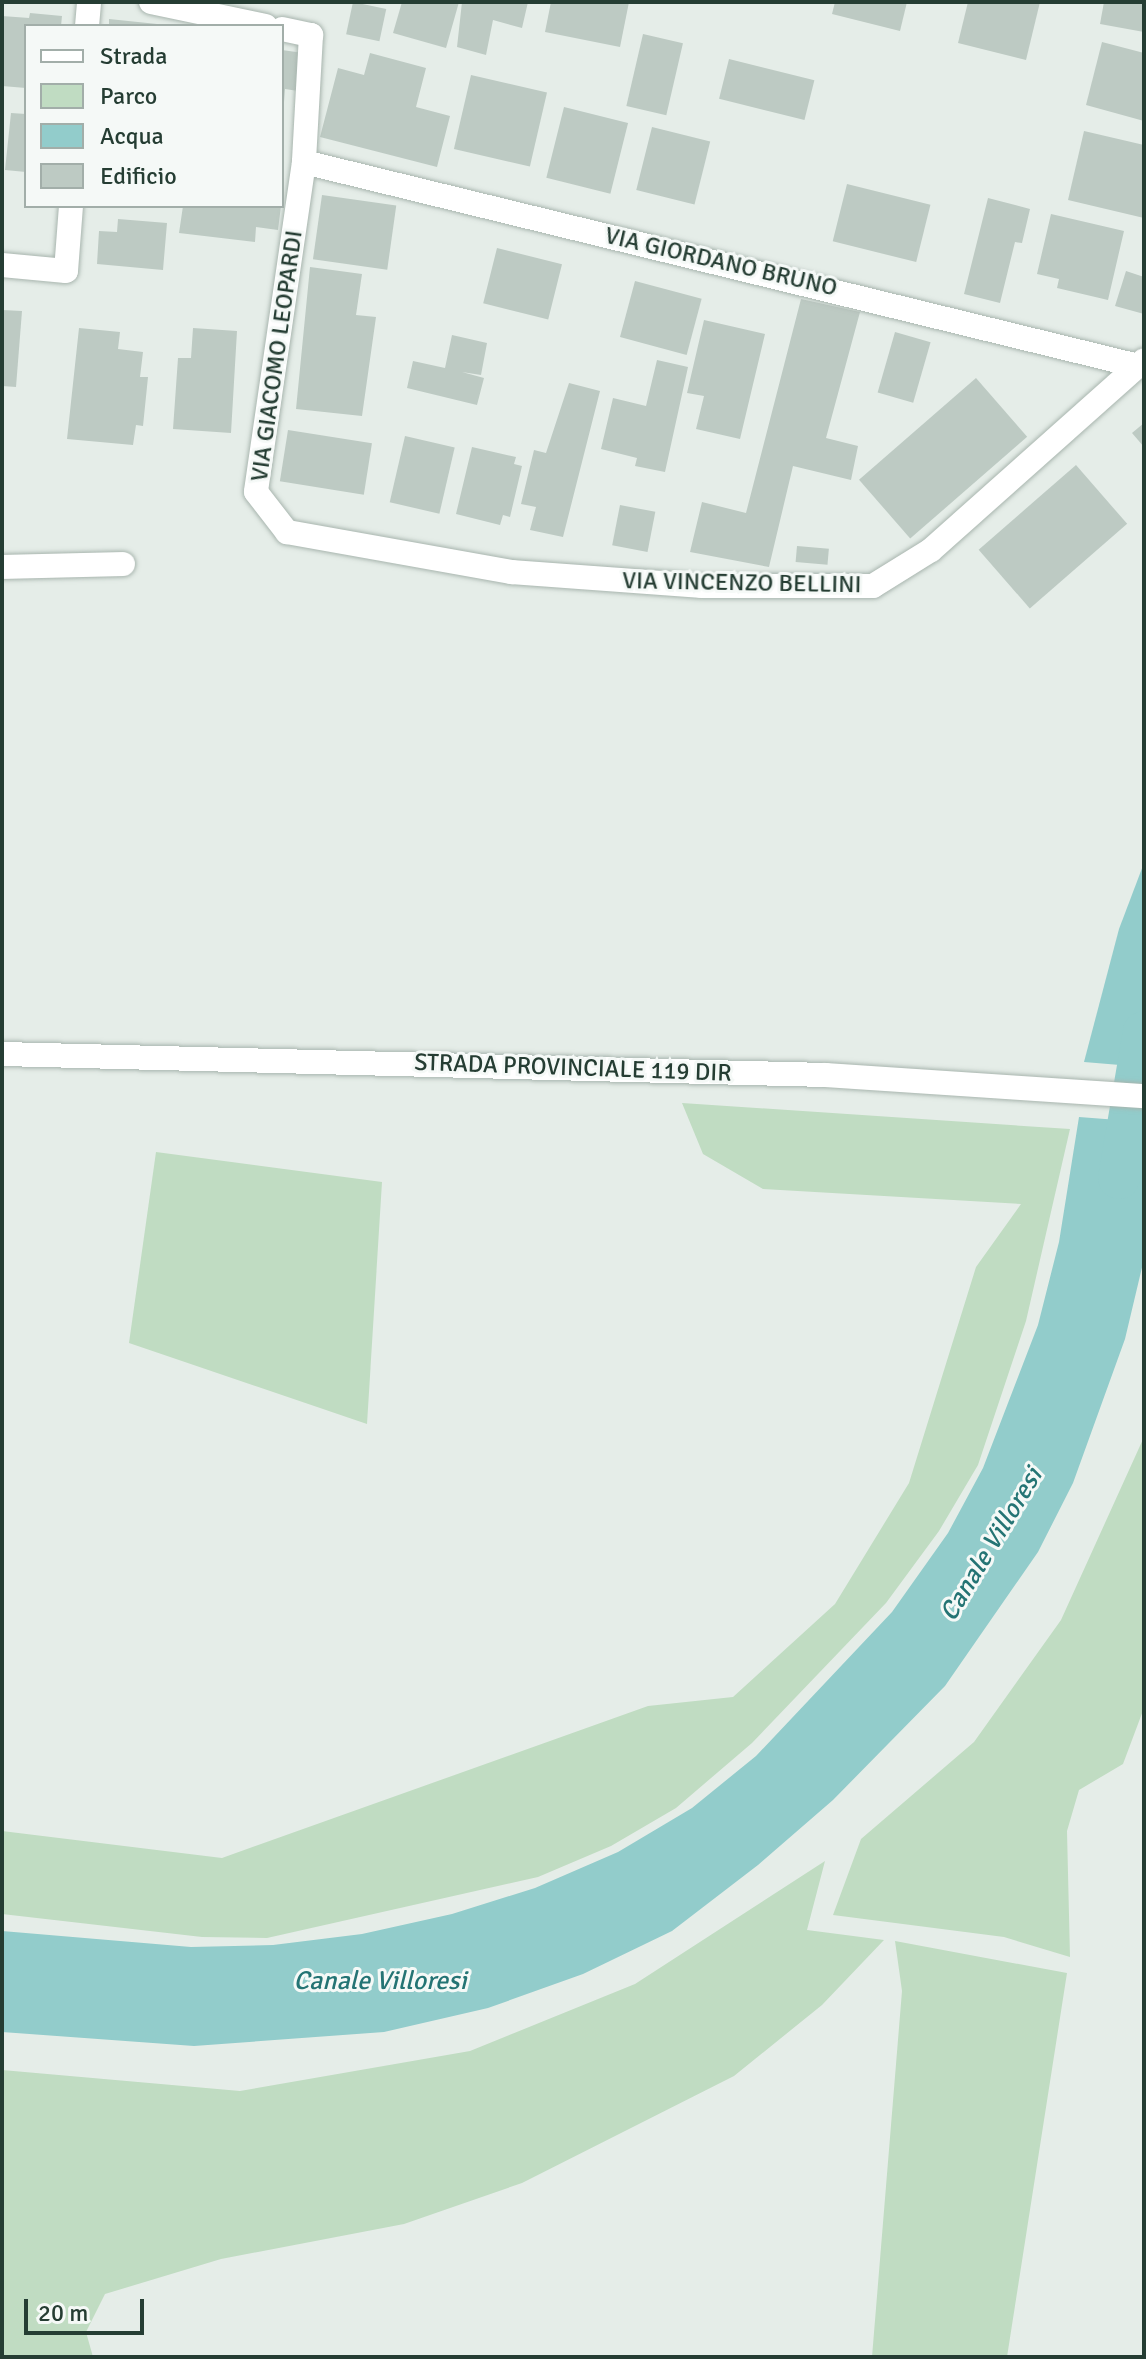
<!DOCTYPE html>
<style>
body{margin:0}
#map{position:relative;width:1146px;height:2359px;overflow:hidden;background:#e5ede8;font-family:Signika,sans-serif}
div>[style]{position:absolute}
.green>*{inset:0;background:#c0dcc2}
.water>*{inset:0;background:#92cccb}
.canal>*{height:42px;margin:-21px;padding:0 21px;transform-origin:21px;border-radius:21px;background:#92cccb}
.building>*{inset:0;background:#bdcac3;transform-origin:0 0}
.roads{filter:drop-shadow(0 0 2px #a8b5ae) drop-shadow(0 0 2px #a8b5ae)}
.minor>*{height:24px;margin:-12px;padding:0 12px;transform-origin:12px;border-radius:12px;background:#fff}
span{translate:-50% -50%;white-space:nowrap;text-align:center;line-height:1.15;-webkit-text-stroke:6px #f5f9f7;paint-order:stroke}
.street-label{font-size:24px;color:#253d33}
.water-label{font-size:26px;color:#247474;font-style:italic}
.frame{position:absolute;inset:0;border:4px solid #253d33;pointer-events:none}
.legend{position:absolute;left:24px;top:24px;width:260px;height:184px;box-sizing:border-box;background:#f5f9f7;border:2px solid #a2aea9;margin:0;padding:10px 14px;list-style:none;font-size:24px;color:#253d33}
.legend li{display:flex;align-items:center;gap:16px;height:40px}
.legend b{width:40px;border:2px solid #a2aea9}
.scale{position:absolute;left:24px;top:2299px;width:120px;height:36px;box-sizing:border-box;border:4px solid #253d33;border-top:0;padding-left:10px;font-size:24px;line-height:28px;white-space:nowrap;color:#253d33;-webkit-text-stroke:6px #f5f9f7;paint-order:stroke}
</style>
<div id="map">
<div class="green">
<div style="clip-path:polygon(682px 1103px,1070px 1129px,1026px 1321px,978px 1465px,939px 1531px,886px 1603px,752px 1743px,676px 1808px,611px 1846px,538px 1877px,267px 1938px,202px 1937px,2px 1914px,2px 1831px,222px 1858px,648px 1706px,733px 1697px,835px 1604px,909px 1483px,976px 1267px,1021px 1204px,763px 1189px,703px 1154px)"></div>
<div style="clip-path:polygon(156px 1152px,382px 1182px,367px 1424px,129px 1343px)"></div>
<div style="clip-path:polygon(1144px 1437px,1144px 1708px,1123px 1764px,1079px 1790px,1067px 1831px,1070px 1957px,1004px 1937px,833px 1915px,861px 1839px,974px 1742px,1061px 1620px)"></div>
<div style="clip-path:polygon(825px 1861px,807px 1930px,884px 1940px,822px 2005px,734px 2076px,522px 2183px,404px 2224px,221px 2259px,105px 2294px,86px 2332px,93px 2357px,2px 2357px,2px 2070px,240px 2091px,470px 2051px,635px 1984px)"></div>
<div style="clip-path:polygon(895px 1941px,1067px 1973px,1007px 2357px,872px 2357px,902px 1991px)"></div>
</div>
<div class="water">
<div style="clip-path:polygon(1144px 863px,1144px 1067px,1084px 1062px,1119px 929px)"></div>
<div style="clip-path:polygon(1079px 1117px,1144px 1122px,1144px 1259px,1125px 1339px,1073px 1483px,1038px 1552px,945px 1686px,833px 1800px,758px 1865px,672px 1931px,583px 1974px,488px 2008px,384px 2032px,194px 2046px,2px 2032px,2px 1931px,191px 1947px,273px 1945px,362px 1934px,452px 1914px,535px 1888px,618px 1852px,692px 1808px,756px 1756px,892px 1612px,948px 1533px,983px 1468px,1038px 1325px,1059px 1242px)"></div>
</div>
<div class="canal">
<div style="left:1119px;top:1178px;width:148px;rotate:-80.3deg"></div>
</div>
<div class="building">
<div style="left:353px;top:2px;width:34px;height:33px;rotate:12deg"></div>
<div style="clip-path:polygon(402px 2px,459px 2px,446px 48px,393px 33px)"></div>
<div style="clip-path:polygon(462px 2px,528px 2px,522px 28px,493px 20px,486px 55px,457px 47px)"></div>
<div style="clip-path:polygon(551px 2px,629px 2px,620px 47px,545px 32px)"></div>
<div style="clip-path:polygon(835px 2px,907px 2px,900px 31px,832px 14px)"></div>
<div style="clip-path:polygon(968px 2px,1040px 2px,1026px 60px,958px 43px)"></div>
<div style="clip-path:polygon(1104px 2px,1144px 2px,1144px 32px,1100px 24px)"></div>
<div style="clip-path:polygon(30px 13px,62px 16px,61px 26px,26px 26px,26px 88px,2px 86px,2px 16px,29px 18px)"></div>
<div style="clip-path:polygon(109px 19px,157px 24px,157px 26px,109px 26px)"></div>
<div style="left:643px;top:34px;width:41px;height:74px;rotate:13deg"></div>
<div style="clip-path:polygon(1102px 42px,1144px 53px,1144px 121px,1086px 105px)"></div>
<div style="clip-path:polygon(282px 50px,303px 53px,298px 91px,285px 89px,284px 102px)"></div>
<div style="clip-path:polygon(370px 53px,426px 68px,416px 107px,450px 116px,437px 167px,320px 137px,338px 68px,364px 75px)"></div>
<div style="left:729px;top:59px;width:88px;height:41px;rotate:14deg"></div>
<div style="left:471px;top:75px;width:78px;height:76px;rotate:13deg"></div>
<div style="left:564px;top:107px;width:66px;height:73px;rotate:14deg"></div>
<div style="clip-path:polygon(11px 113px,26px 114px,26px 172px,5px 170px)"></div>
<div style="left:652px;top:127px;width:60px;height:65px;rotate:14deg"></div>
<div style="clip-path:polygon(1084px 131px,1144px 145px,1144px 218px,1068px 200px)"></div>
<div style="left:847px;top:184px;width:86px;height:59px;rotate:14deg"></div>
<div style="left:322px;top:195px;width:75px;height:65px;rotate:8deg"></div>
<div style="clip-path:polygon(988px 198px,1030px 209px,1022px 243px,1015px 242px,1000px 303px,964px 294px)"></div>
<div style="clip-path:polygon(183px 206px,281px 206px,278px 230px,256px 227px,255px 242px,179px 233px)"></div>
<div style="clip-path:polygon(1051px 214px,1124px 231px,1108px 300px,1057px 288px,1059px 279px,1037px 274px)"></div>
<div style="clip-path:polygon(118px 219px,167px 223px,163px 270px,97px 264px,99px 231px,117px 232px)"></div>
<div style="left:497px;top:248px;width:67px;height:57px;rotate:14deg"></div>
<div style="clip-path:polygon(310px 267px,362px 274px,356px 315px,376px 317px,362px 416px,296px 409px)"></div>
<div style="clip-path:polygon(1126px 271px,1144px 277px,1144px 314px,1115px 306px)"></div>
<div style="left:635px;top:281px;width:69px;height:58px;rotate:15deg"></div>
<div style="clip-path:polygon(801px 299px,860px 312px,826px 438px,858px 446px,851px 480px,793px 466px,769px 567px,690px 552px,702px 502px,746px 513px)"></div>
<div style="clip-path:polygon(2px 310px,22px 311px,16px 387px,2px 386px)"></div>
<div style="clip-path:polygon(704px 320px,765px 334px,740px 439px,696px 429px,704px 396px,687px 393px)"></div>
<div style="clip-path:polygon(79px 328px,120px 332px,118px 349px,143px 352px,140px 377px,148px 377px,143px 426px,136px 425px,133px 445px,67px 439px)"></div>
<div style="clip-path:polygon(193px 328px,237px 331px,231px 433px,173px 429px,178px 358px,191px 358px)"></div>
<div style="left:895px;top:332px;width:37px;height:63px;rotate:16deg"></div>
<div style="clip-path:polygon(452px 335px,487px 343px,481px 375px,462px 372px,484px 378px,477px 405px,407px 388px,413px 361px,445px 368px)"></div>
<div style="clip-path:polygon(657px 360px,688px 367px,665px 472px,635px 466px,637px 458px,601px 449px,613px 398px,646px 406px)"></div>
<div style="left:976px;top:378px;width:78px;height:155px;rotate:49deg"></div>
<div style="clip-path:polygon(569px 383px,600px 391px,563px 537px,530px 530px,536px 507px,521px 504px,534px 450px,546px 453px)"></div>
<div style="clip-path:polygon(1144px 423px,1144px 447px,1132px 433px)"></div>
<div style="left:288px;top:430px;width:85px;height:52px;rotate:9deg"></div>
<div style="left:405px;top:436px;width:51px;height:68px;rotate:13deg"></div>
<div style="clip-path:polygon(472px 447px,516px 457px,514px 464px,522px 466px,510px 517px,503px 515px,500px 525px,456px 514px)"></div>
<div style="left:1076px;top:465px;width:78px;height:129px;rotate:49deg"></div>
<div style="left:620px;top:505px;width:36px;height:41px;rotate:11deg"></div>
<div style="left:797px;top:546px;width:32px;height:16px;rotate:5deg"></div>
</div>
<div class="roads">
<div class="minor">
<div style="left:151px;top:2px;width:117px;rotate:11.8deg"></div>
<div style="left:87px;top:26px;width:24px;rotate:-85deg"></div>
<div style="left:282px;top:29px;width:30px;rotate:12deg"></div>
<div style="left:311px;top:35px;width:127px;rotate:93.2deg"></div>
<div style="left:304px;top:162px;width:333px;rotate:98.3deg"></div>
<div style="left:256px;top:492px;width:51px;rotate:52.2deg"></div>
<div style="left:287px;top:532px;width:228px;rotate:10.1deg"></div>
<div style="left:511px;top:572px;width:192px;rotate:4.2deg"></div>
<div style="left:702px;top:586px;width:171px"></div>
<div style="left:873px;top:586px;width:68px;rotate:-31.8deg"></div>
<div style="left:931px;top:550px;width:285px;rotate:-41.7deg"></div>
<div style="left:304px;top:162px;width:859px;rotate:13.74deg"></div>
<div style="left:2px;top:265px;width:64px;rotate:5.4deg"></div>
<div style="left:66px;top:271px;width:65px;rotate:-85.6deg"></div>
<div style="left:2px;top:567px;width:121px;rotate:-1.4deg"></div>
<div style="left:2px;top:1054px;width:824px;rotate:1.46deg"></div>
<div style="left:826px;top:1075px;width:319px;rotate:3.8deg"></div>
</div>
</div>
<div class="street-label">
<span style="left:721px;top:262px;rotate:13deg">VIA GIORDANO BRUNO</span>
<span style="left:277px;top:356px;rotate:-82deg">VIA GIACOMO LEOPARDI</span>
<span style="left:742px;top:583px;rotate:1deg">VIA VINCENZO BELLINI</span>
<span style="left:573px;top:1068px;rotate:2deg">STRADA PROVINCIALE 119 DIR</span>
</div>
<div class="water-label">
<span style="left:992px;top:1545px;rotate:-59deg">Canale Villoresi</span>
<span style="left:380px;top:1982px">Canale Villoresi</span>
</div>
<div class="frame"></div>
<ul class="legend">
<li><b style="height:10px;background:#fff"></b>Strada</li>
<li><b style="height:22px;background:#c0dcc2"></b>Parco</li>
<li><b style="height:22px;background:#92cccb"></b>Acqua</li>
<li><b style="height:22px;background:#bdcac3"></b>Edificio</li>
</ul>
<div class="scale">20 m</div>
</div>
